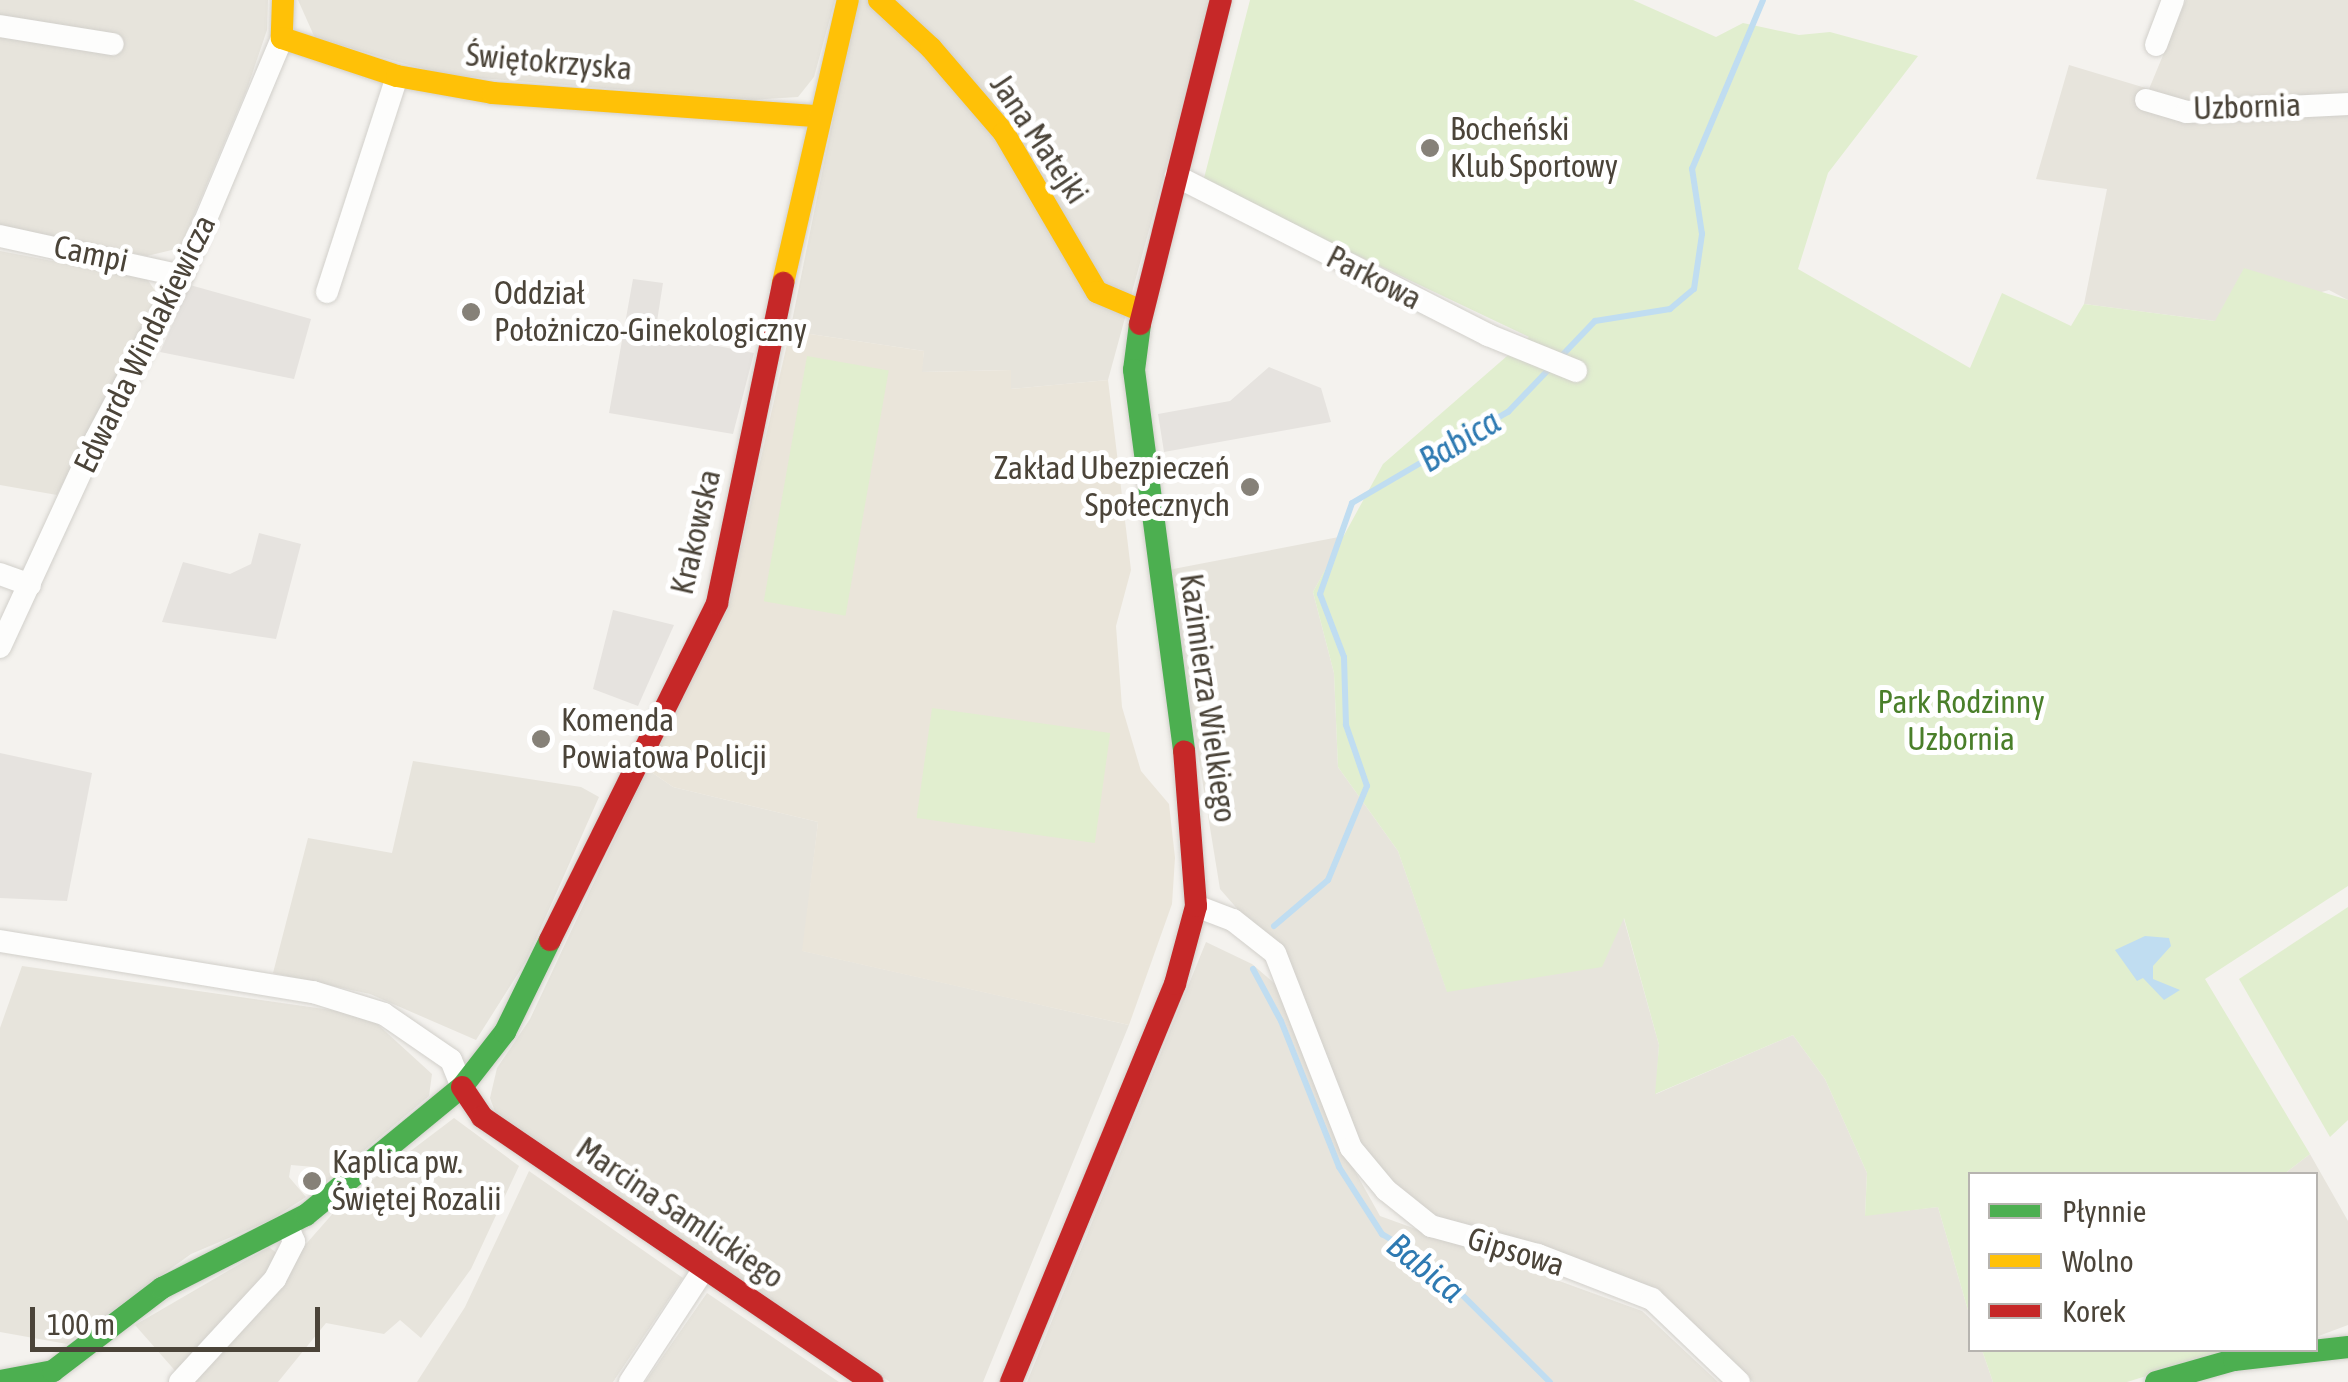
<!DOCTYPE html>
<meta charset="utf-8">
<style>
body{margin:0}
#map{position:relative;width:2348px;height:1382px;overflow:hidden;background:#f4f2ee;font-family:"Asap Condensed",sans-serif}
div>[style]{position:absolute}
.residential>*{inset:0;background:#e7e4dc}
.education>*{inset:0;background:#eae5da}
.green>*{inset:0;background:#e1eecf;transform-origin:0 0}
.parking>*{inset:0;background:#e6e3df}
.water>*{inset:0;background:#c0ddf1}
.stream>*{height:6px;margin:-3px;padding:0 3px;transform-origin:3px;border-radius:3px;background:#c0ddf1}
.roads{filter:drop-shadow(0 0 2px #d2d0cb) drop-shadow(0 0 2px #d2d0cb)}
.street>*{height:22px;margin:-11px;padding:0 11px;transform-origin:11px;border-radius:11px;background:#fdfdfc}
.fast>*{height:22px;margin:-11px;padding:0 11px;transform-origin:11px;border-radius:11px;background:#4caf50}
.slow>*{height:22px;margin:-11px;padding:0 11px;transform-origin:11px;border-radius:11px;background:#ffc107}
.jam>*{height:22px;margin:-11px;padding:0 11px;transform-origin:11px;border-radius:11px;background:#c62828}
.dots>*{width:28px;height:28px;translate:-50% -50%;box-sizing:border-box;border:5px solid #fff;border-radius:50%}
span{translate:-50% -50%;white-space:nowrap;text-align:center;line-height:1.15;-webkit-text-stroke:10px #fff;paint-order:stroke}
.street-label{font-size:32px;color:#4b4439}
.poi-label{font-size:32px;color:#4b4439}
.left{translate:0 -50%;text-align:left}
.right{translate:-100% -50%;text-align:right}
.park-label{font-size:32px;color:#4a7f2a}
.water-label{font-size:35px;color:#2e7ab2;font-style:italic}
.legend{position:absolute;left:1968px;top:1172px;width:350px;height:180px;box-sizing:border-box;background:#fff;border:2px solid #b7b4b0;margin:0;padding:12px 18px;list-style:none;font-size:30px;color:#4b4439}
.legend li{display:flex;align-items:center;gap:20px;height:50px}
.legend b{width:50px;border:2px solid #b7b4b0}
.scale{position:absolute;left:30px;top:1307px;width:290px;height:45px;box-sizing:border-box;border:5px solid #4b4439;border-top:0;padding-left:12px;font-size:30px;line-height:35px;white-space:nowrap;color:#4b4439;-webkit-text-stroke:8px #fff;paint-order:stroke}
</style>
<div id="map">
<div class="residential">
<div style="clip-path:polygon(0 0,268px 0,267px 30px,247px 89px,180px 248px,147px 256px,0 227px)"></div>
<div style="clip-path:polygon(298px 0,835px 0,814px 77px,798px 97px,750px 100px,444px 75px,315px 38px)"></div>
<div style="clip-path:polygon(857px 0,1212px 0,1108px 380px,1010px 389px,1010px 370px,921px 372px,924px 351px,790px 331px)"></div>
<div style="clip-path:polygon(2186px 0,2348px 0,2348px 300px,2329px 290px,2215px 321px,2084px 304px,2107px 189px,2036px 179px,2069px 65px,2149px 89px)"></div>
<div style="clip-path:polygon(0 251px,147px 279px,158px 295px,57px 495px,0 485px)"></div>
<div style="clip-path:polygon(1344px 536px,1313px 592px,1334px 673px,1338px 767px,1398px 851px,1447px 991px,1623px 916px,1659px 1045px,1656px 1094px,1793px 1035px,1825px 1079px,1867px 1173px,1865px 1215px,1938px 1207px,1970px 1317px,1970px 1350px,1982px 1350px,1993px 1382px,1753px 1382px,1652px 1287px,1446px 1224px,1398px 1193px,1359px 1152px,1247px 920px,1220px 889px,1168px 570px)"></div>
<div style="clip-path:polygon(413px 761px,581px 787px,599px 797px,526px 961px,476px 1040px,370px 994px,273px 973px,308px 838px,392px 853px)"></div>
<div style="clip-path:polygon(647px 769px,673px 787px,818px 822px,803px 951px,1129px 1025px,983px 1382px,890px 1382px,495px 1112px,490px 1098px,497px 1068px,530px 1019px)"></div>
<div style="clip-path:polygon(1206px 942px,1252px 964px,1281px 989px,1346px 1155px,1380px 1216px,1642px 1311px,1718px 1382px,1027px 1382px)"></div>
<div style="clip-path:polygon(22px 966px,352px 1013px,374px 1021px,432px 1074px,429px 1096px,326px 1182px,314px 1167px,291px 1165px,289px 1177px,306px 1197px,269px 1221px,191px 1254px,67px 1344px,0 1332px,0 1028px)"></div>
<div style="clip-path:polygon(454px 1118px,519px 1166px,471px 1269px,421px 1338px,400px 1320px,384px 1334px,326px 1323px,278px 1382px,185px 1382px,342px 1203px)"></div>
<div style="clip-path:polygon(2310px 1154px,2348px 1221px,2348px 1325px,2316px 1337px,2316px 1174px,2284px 1174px)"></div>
<div style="clip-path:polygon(529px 1171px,683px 1278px,613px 1382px,417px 1382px,465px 1307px)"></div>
<div style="clip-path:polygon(269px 1247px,279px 1255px,272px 1267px,178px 1374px,135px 1325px)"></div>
<div style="clip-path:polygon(707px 1293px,839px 1382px,645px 1382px)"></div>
</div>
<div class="education">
<div style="clip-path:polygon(790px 331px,924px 351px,922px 372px,1011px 370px,1011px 389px,1108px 380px,1131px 570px,1116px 626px,1122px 707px,1141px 771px,1169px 804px,1175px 858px,1172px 904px,1129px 1025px,802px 951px,818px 822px,673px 787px,647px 769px,737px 563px)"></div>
</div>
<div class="green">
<div style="clip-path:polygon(1250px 0,1633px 0,1716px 37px,1743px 23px,1799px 35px,1830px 32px,1918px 56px,1828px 173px,1798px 269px,1970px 368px,2002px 293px,2071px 326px,2084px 304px,2215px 321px,2244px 268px,2348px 300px,2348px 886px,2205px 979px,2310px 1154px,2284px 1174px,1970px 1174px,1970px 1317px,1938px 1207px,1865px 1216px,1867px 1173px,1825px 1079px,1793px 1035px,1655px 1094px,1659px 1045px,1624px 918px,1602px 967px,1447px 992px,1398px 851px,1338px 767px,1334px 673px,1313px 592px,1383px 464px,1529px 337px,1203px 182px)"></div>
<div style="left:807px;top:356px;width:83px;height:249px;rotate:10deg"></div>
<div style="left:932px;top:708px;width:180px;height:111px;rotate:8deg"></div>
<div style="clip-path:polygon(2348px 907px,2348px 1120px,2330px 1137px,2239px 979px)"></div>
<div style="clip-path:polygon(1982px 1350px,2227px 1350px,2227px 1351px,2127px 1382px,1993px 1382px)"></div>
</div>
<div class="parking">
<div style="clip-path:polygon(633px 279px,663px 283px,655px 334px,754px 353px,733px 434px,609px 413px)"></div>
<div style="clip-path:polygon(190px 285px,311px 319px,294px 379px,160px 352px)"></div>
<div style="clip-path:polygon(1269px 367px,1321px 388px,1331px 422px,1164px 452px,1158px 414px,1230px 401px)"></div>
<div style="clip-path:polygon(259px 533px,301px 544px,276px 639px,162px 622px,183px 562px,230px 574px,251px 564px)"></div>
<div style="clip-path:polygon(613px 610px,674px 625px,638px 706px,593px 689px)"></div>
<div style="clip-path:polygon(0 753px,92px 773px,67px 901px,0 898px)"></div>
</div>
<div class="water">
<div style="clip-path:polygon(2145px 936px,2169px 938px,2171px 946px,2153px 966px,2153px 979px,2180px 990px,2164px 1000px,2143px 978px,2137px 981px,2115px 950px)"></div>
</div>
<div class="stream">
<div style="left:1274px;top:926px;width:71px;rotate:-40.4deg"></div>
<div style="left:1328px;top:880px;width:102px;rotate:-67.5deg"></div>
<div style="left:1367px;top:786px;width:65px;rotate:-109deg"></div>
<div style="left:1346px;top:725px;width:68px;rotate:-91.7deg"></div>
<div style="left:1344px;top:657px;width:67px;rotate:-110.9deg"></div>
<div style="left:1320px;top:594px;width:96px;rotate:-70.6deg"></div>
<div style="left:1352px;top:503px;width:181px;rotate:-30.3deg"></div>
<div style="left:1508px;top:412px;width:126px;rotate:-46.3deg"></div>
<div style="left:1595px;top:321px;width:76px;rotate:-9.1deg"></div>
<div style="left:1670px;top:309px;width:31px;rotate:-40deg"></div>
<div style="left:1694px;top:289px;width:56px;rotate:-81.7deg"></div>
<div style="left:1702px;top:234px;width:66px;rotate:-98.7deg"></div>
<div style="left:1692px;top:169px;width:183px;rotate:-67.2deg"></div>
<div style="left:1253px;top:969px;width:59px;rotate:61.7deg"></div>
<div style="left:1281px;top:1021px;width:157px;rotate:68.3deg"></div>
<div style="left:1339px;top:1167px;width:80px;rotate:57.3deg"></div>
<div style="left:1382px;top:1234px;width:56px;rotate:31.1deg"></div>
<div style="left:1430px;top:1263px;width:169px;rotate:44.8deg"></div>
</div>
<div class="roads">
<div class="street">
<div style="left:0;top:26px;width:114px;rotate:9.1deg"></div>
<div style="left:2156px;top:45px;width:48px;rotate:-69.3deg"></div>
<div style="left:2146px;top:100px;width:43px;rotate:16.3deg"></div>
<div style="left:2187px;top:112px;width:161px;rotate:-2.8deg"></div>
<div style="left:1176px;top:176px;width:350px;rotate:27deg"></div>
<div style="left:1488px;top:335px;width:95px;rotate:22.2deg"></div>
<div style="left:0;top:236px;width:186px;rotate:12.4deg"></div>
<div style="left:327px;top:292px;width:227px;rotate:-72deg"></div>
<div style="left:0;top:574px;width:32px;rotate:20deg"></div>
<div style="left:0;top:647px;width:229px;rotate:-65.2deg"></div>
<div style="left:96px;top:439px;width:184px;rotate:-62.2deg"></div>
<div style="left:182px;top:276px;width:258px;rotate:-67.2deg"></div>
<div style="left:1196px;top:906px;width:40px;rotate:21deg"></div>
<div style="left:1233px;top:920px;width:53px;rotate:38.2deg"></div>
<div style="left:1275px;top:953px;width:209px;rotate:68.7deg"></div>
<div style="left:1351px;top:1148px;width:55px;rotate:50.2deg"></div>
<div style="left:1386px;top:1190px;width:58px;rotate:38.7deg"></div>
<div style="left:1431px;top:1226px;width:111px;rotate:15.2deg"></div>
<div style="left:1538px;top:1255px;width:122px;rotate:21.1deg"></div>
<div style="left:1652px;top:1299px;width:120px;rotate:43.7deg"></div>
<div style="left:0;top:941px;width:317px;rotate:9.3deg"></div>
<div style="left:313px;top:992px;width:74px;rotate:17.2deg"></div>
<div style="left:384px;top:1014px;width:81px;rotate:34.5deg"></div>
<div style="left:451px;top:1060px;width:29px;rotate:68deg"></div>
<div style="left:180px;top:1382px;width:140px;rotate:-47.3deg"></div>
<div style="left:275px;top:1279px;width:42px;rotate:-62.8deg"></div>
<div style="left:294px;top:1242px;width:17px;rotate:-111deg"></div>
<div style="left:630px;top:1382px;width:135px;rotate:-56.8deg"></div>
</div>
<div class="fast">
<div style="left:1140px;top:324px;width:46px;rotate:97.4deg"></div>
<div style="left:1134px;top:370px;width:384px;rotate:82.5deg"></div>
<div style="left:0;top:1381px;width:54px;rotate:-10.7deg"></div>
<div style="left:53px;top:1371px;width:137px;rotate:-37.3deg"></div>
<div style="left:162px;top:1288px;width:161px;rotate:-26.9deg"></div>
<div style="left:306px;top:1215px;width:202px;rotate:-39.4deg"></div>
<div style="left:462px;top:1087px;width:70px;rotate:-52deg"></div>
<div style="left:505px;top:1032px;width:102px;rotate:-63.9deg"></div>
<div style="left:2156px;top:1382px;width:81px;rotate:-15.8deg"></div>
<div style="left:2234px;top:1360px;width:115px;rotate:-6.5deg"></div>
</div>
<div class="slow">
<div style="left:283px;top:0;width:38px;rotate:92deg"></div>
<div style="left:282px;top:38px;width:121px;rotate:18.3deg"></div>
<div style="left:397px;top:76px;width:97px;rotate:10deg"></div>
<div style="left:493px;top:93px;width:325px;rotate:4.1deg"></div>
<div style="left:879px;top:0;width:71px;rotate:42.7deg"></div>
<div style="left:931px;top:48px;width:112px;rotate:49.3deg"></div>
<div style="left:1004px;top:133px;width:184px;rotate:59.7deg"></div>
<div style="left:1097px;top:292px;width:49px;rotate:22.9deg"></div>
<div style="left:783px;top:283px;width:290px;rotate:-77.1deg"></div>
</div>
<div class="jam">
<div style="left:1140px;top:324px;width:334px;rotate:-76deg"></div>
<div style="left:550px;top:940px;width:376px;rotate:-63.6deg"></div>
<div style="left:717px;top:603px;width:327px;rotate:-78.3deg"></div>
<div style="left:462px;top:1087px;width:36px;rotate:56deg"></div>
<div style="left:482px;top:1117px;width:472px;rotate:34.2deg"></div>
<div style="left:1011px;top:1382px;width:430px;rotate:-67.6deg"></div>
<div style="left:1175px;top:984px;width:81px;rotate:-74.9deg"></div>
<div style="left:1196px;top:906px;width:155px;rotate:-94.4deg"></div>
</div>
</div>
<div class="dots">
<div style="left:1430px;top:148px;background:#868178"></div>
<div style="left:471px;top:312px;background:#868178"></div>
<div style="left:1250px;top:487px;background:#868178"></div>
<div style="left:541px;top:739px;background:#868178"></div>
<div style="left:312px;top:1181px;background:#868178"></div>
</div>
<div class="street-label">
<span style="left:549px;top:62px;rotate:5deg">Świętokrzyska</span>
<span style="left:2247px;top:107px;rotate:-2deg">Uzbornia</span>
<span style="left:1039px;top:139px;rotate:56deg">Jana Matejki</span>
<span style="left:91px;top:254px;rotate:12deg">Campi</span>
<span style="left:1374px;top:278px;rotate:27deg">Parkowa</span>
<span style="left:145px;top:344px;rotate:-64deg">Edwarda Windakiewicza</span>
<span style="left:696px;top:532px;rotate:-77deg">Krakowska</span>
<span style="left:1208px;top:698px;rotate:82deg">Kazimierza Wielkiego</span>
<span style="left:680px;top:1213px;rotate:34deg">Marcina Samlickiego</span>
<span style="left:1516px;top:1252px;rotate:17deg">Gipsowa</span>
</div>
<div class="poi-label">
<span class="left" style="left:1450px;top:148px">Bocheński<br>Klub Sportowy</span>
<span class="left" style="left:494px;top:312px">Oddział<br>Położniczo-Ginekologiczny</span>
<span class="right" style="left:1230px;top:487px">Zakład Ubezpieczeń<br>Społecznych</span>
<span class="left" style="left:561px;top:739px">Komenda<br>Powiatowa Policji</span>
<span class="left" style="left:332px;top:1181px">Kaplica pw.<br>Świętej Rozalii</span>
</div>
<div class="park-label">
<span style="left:1961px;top:721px">Park Rodzinny<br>Uzbornia</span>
</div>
<div class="water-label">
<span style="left:1459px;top:440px;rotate:-31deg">Babica</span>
<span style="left:1426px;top:1267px;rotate:39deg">Babica</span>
</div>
<ul class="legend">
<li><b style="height:12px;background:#4caf50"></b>Płynnie</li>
<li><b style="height:12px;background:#ffc107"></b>Wolno</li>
<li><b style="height:12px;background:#c62828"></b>Korek</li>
</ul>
<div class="scale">100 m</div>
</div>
